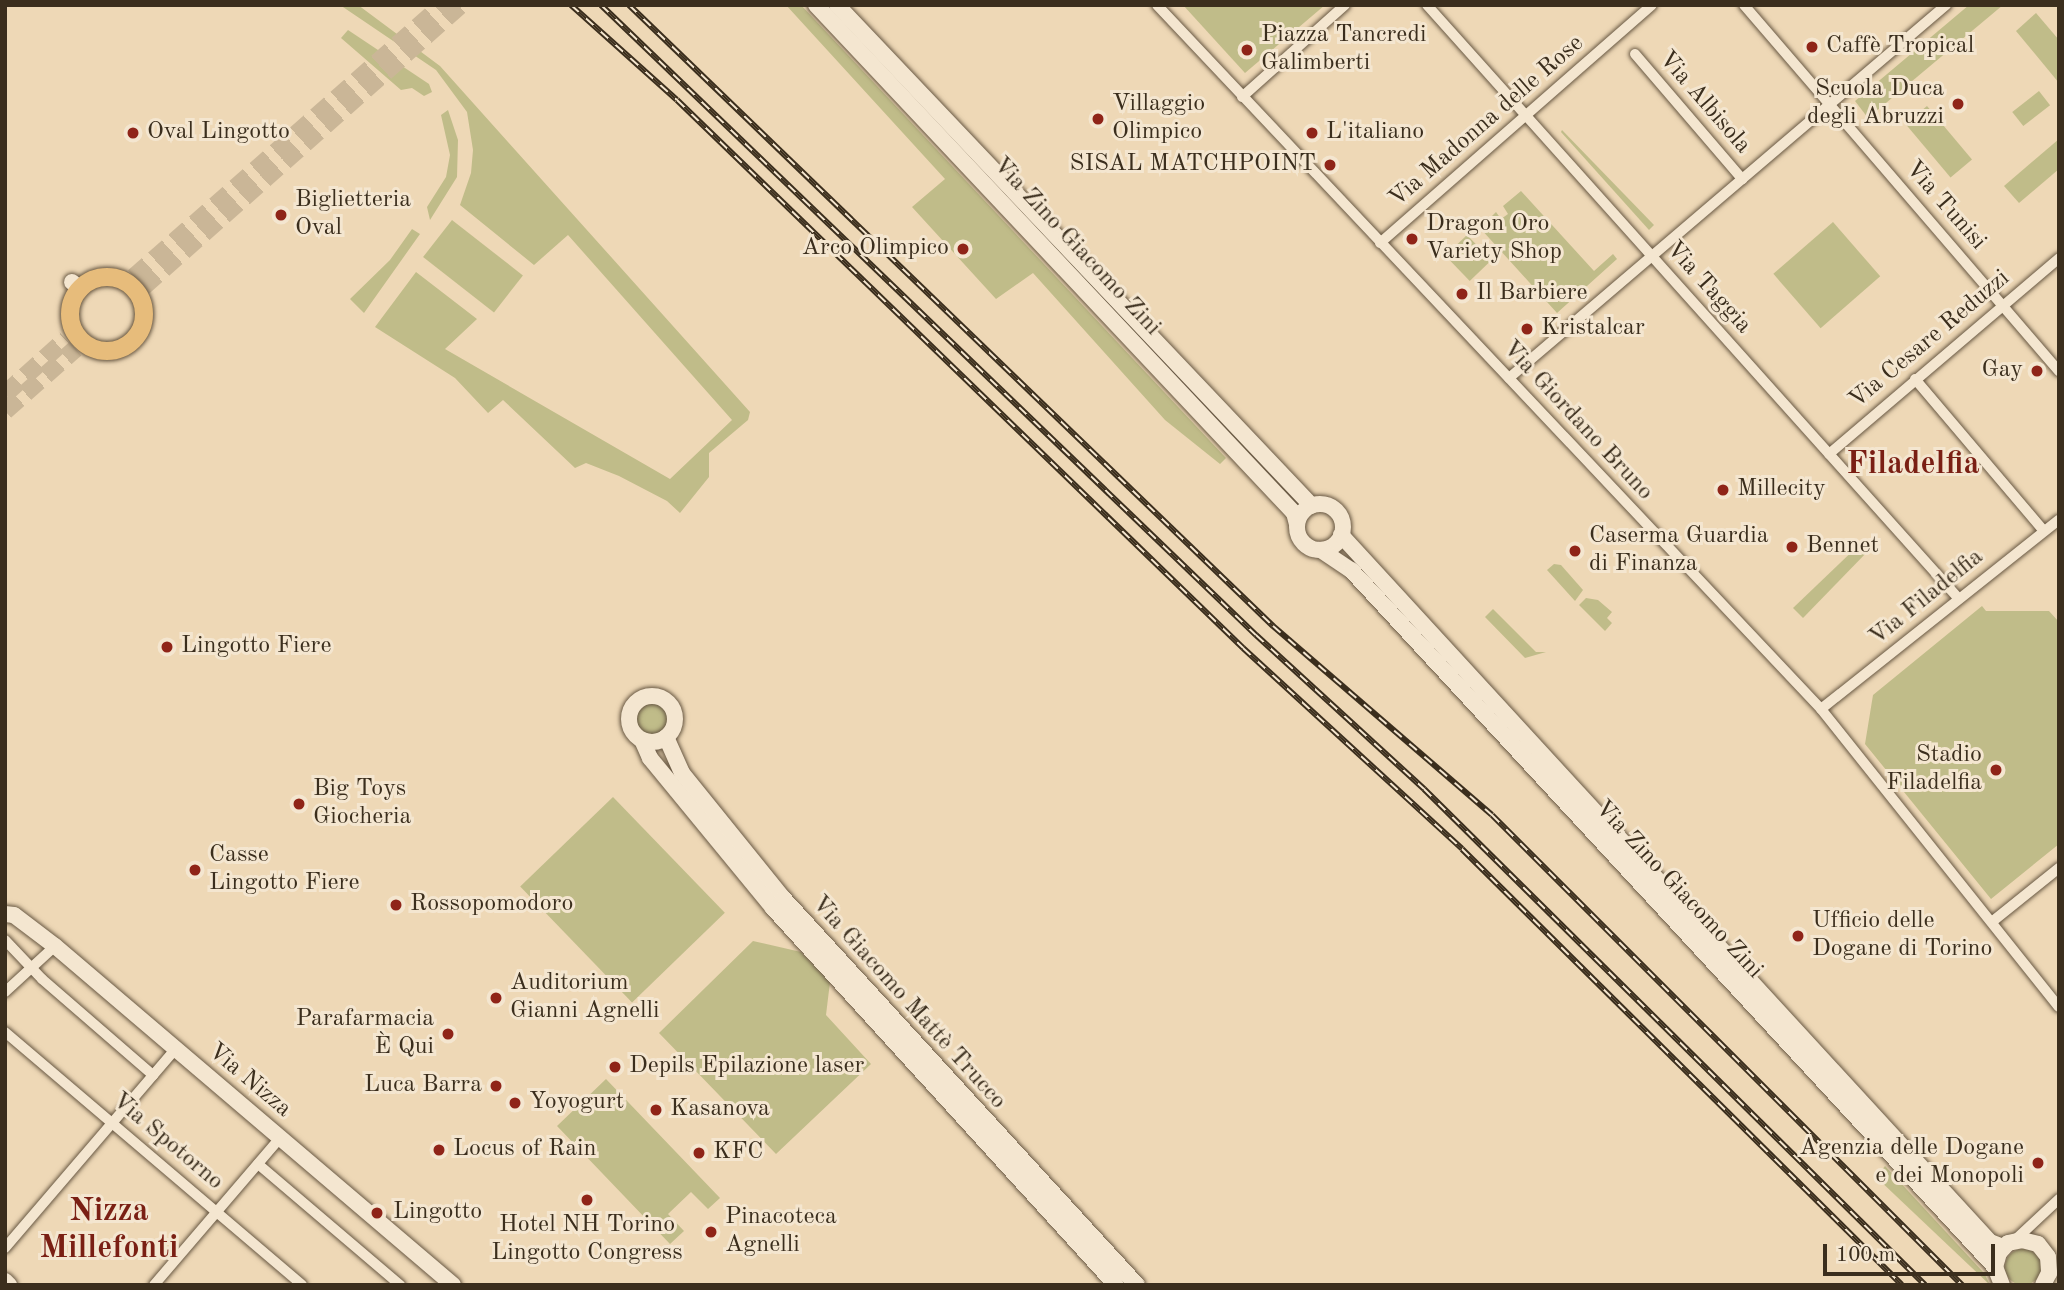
<!DOCTYPE html>
<meta charset="utf-8">
<style>
body{margin:0}
#map{position:relative;width:2064px;height:1290px;overflow:hidden;background:#eed8b6;font-family:"Old Standard TT",serif}
div>[style]{position:absolute}
.green>*{inset:0;background:#c0bc89;transform-origin:0 0}
.round{border-radius:50%}
.primary-tunnel>*{height:18px;margin-top:-9px;transform-origin:0;background:repeating-linear-gradient(90deg,#cab697 0 18px,transparent 0 27px)}
.roads{filter:drop-shadow(0 0 2px #685843) drop-shadow(0 0 2px #685843)}
.street>*{height:10px;margin:-5px;padding:0 5px;transform-origin:5px;border-radius:5px;background:#f4e6d0}
.secondary>*{height:16px;margin:-8px;padding:0 8px;transform-origin:8px;border-radius:8px;background:#f4e6d0}
.secondary>.ring{margin:-8px;padding:0;box-sizing:content-box;background:none;border:16px solid #f4e6d0;border-radius:50%}
.primary>*{height:18px;margin:-9px;padding:0 9px;transform-origin:9px;border-radius:9px;background:#e7bc7b}
.primary>.ring{margin:-9px;padding:0;box-sizing:content-box;background:none;border:18px solid #e7bc7b;border-radius:50%}
.rail>*{height:6px;margin-top:-3px;transform-origin:0;background:repeating-linear-gradient(90deg,#f4e6d0 0 10px,#3b2e1d 0 20px);box-sizing:border-box;border-block:2px solid #3b2e1d}
.dots>*{width:19px;height:19px;translate:-50% -50%;box-sizing:border-box;border:4px solid #f4e6d0;border-radius:50%}
span{translate:-50% -50%;white-space:nowrap;text-align:center;line-height:1.15;-webkit-text-stroke:6px #f4e6d0;paint-order:stroke}
.poi-label{font-size:24px;color:#3b2e1d}
.left{translate:0 -50%;text-align:left}
.right{translate:-100% -50%;text-align:right}
.street-label{font-size:24px;color:#3b2e1d}
.district-label{font-size:32px;color:#7a1f14;font-weight:700}
.frame{position:absolute;inset:0;border:7px solid #3b2e1d;pointer-events:none}
.scale{position:absolute;left:1823px;top:1244px;width:172px;height:32px;box-sizing:border-box;border:4px solid #3b2e1d;border-top:0;padding-left:9px;font-size:21px;line-height:24px;white-space:nowrap;color:#3b2e1d;-webkit-text-stroke:5px #f4e6d0;paint-order:stroke}
</style>
<div id="map">
<div class="green">
<div style="clip-path:polygon(340px 5px,358px 5px,440px 66px,750px 412px,748px 420px,709px 453px,709px 477px,680px 513px,667px 501px,619px 476px,586px 463px,575px 468px,503px 400px,488px 413px,455px 378px,375px 327px,416px 272px,477px 319px,445px 349px,670px 479px,732px 420px,568px 235px,534px 265px,460px 205px,471px 173px,473px 150px,467px 112px,436px 70px)"></div>
<div style="clip-path:polygon(786px 5px,801px 5px,1226px 458px,1220px 464px,1165px 420px,1033px 273px,996px 299px,912px 207px,945px 179px)"></div>
<div style="clip-path:polygon(1183px 5px,1325px 5px,1245px 73px)"></div>
<div style="clip-path:polygon(1969px 5px,2003px 5px,1868px 118px,1855px 101px)"></div>
<div style="clip-path:polygon(2036px 13px,2059px 40px,2059px 83px,2016px 31px)"></div>
<div style="clip-path:polygon(348px 30px,429px 84px,432px 92px,424px 96px,412px 88px,401px 90px,341px 38px)"></div>
<div style="left:2039px;top:91px;width:18px;height:34px;rotate:52deg"></div>
<div style="left:1927px;top:106px;width:70px;height:28px;rotate:50deg"></div>
<div style="clip-path:polygon(448px 110px,458px 140px,457px 177px,430px 220px,427px 207px,446px 177px,450px 155px,441px 115px)"></div>
<div style="clip-path:polygon(1562px 130px,1654px 225px,1649px 230px,1561px 132px)"></div>
<div style="clip-path:polygon(2059px 139px,2059px 169px,2019px 203px,2004px 186px)"></div>
<div style="clip-path:polygon(1521px 191px,1594px 271px,1613px 254px,1617px 259px,1557px 313px,1480px 228px,1496px 212px,1501px 219px,1508px 214px,1503px 206px)"></div>
<div style="left:452px;top:220px;width:90px;height:47px;rotate:38deg"></div>
<div style="left:1833px;top:222px;width:72px;height:79px;rotate:49deg"></div>
<div style="clip-path:polygon(412px 229px,420px 234px,364px 313px,350px 299px,390px 260px)"></div>
<div style="left:1467px;top:235px;width:35px;height:30px;rotate:46deg"></div>
<div style="clip-path:polygon(1862px 542px,1869px 550px,1803px 618px,1793px 608px)"></div>
<div style="clip-path:polygon(1554px 564px,1561px 565px,1583px 590px,1575px 601px,1547px 570px)"></div>
<div style="clip-path:polygon(1586px 598px,1598px 600px,1612px 612px,1607px 618px,1612px 623px,1605px 631px,1579px 605px)"></div>
<div style="clip-path:polygon(1982px 606px,1986px 611px,2049px 611px,2059px 622px,2059px 844px,1991px 899px,1865px 744px,1873px 695px)"></div>
<div style="clip-path:polygon(1493px 609px,1536px 652px,1546px 652px,1525px 658px,1485px 617px)"></div>
<div class="round" style="left:634px;top:701px;width:36px;height:36px"></div>
<div style="left:613px;top:797px;width:161px;height:129px;rotate:46deg"></div>
<div style="clip-path:polygon(753px 941px,801px 952px,830px 982px,826px 1015px,871px 1064px,776px 1154px,659px 1033px)"></div>
<div style="clip-path:polygon(606px 1079px,720px 1198px,708px 1209px,691px 1192px,668px 1214px,684px 1231px,670px 1244px,557px 1126px)"></div>
<div style="clip-path:polygon(1885px 1166px,1984px 1273px,1990px 1285px,1876px 1177px)"></div>
<div class="round" style="left:2005px;top:1249px;width:36px;height:36px"></div>
</div>
<div class="primary-tunnel">
<div style="left:134px;top:277px;width:412px;rotate:-41.4deg"></div>
<div style="left:143px;top:287px;width:425px;rotate:-41.6deg"></div>
<div style="left:5px;top:394px;width:82px;rotate:-42deg"></div>
<div style="left:5px;top:411px;width:94px;rotate:-41.5deg"></div>
</div>
<div class="roads">
<div class="street">
<div style="left:1157px;top:5px;width:968px;rotate:46.67deg"></div>
<div style="left:1821px;top:709px;width:381px;rotate:51.4deg"></div>
<div style="left:1427px;top:5px;width:797px;rotate:48.15deg"></div>
<div style="left:1744px;top:5px;width:483px;rotate:49.3deg"></div>
<div style="left:1635px;top:54px;width:165px;rotate:49.4deg"></div>
<div style="left:1242px;top:97px;width:138px;rotate:-41.8deg"></div>
<div style="left:1380px;top:243px;width:361px;rotate:-41.2deg"></div>
<div style="left:1509px;top:378px;width:575px;rotate:-40.48deg"></div>
<div style="left:1915px;top:379px;width:199px;rotate:49.7deg"></div>
<div style="left:1829px;top:454px;width:302px;rotate:-40.4deg"></div>
<div style="left:1821px;top:709px;width:304px;rotate:-38.5deg"></div>
<div style="left:1993px;top:921px;width:85px;rotate:-38.8deg"></div>
<div style="left:5px;top:940px;width:54px;rotate:46.5deg"></div>
<div style="left:42px;top:979px;width:147px;rotate:40.9deg"></div>
<div style="left:5px;top:992px;width:68px;rotate:-42.6deg"></div>
<div style="left:5px;top:1032px;width:390px;rotate:40.4deg"></div>
<div style="left:258px;top:1164px;width:187px;rotate:40.4deg"></div>
<div style="left:2014px;top:1241px;width:62px;rotate:-43deg"></div>
<div style="left:5px;top:1248px;width:261px;rotate:-49.4deg"></div>
<div style="left:154px;top:1285px;width:186px;rotate:-49.4deg"></div>
</div>
<div class="secondary">
<div style="left:816px;top:5px;width:698px;rotate:46.74deg"></div>
<div style="left:1294px;top:513px;width:11px;rotate:75deg"></div>
<div style="left:837px;top:5px;width:690px;rotate:46.53deg"></div>
<div style="left:72px;top:282px;width:11px;rotate:41deg"></div>
<div class="ring" style="left:1297px;top:504px;width:30px;height:30px"></div>
<div style="left:1341px;top:535px;width:960px;rotate:47.45deg"></div>
<div style="left:1990px;top:1242px;width:14px;rotate:21deg"></div>
<div style="left:1321px;top:550px;width:36px;rotate:34deg"></div>
<div style="left:1351px;top:570px;width:949px;rotate:47.26deg"></div>
<div class="ring" style="left:629px;top:696px;width:30px;height:30px"></div>
<div style="left:666px;top:737px;width:39px;rotate:66deg"></div>
<div style="left:682px;top:773px;width:161px;rotate:51.1deg"></div>
<div style="left:783px;top:898px;width:524px;rotate:47.55deg"></div>
<div style="left:642px;top:740px;width:20px;rotate:66deg"></div>
<div style="left:650px;top:758px;width:194px;rotate:50.6deg"></div>
<div style="left:773px;top:908px;width:510px;rotate:47.7deg"></div>
<div style="left:5px;top:914px;width:9px;rotate:6deg"></div>
<div style="left:14px;top:915px;width:51px;rotate:37.1deg"></div>
<div style="left:55px;top:946px;width:523px;rotate:40.42deg"></div>
<div style="left:5px;top:1281px;width:6px;rotate:45deg"></div>
<div style="left:2002px;top:1285px;width:19px;rotate:-111deg"></div>
<div style="left:1995px;top:1267px;width:15px;rotate:-74deg"></div>
<div style="left:1999px;top:1253px;width:13px;rotate:-48deg"></div>
<div style="left:2008px;top:1243px;width:14px;rotate:-12deg"></div>
<div style="left:2022px;top:1240px;width:16px;rotate:14deg"></div>
<div style="left:2038px;top:1244px;width:16px;rotate:52deg"></div>
<div style="left:2048px;top:1257px;width:16px;rotate:86deg"></div>
<div style="left:2049px;top:1273px;width:13px;rotate:117deg"></div>
</div>
<div class="primary">
<div class="ring" style="left:70px;top:277px;width:56px;height:56px"></div>
</div>
</div>
<div class="rail">
<div style="left:571px;top:5px;width:142px;rotate:41.9deg"></div>
<div style="left:677px;top:100px;width:788px;rotate:44.07deg"></div>
<div style="left:1243px;top:648px;width:297px;rotate:42.5deg"></div>
<div style="left:1462px;top:849px;width:619px;rotate:44.74deg"></div>
<div style="left:601px;top:5px;width:909px;rotate:43.89deg"></div>
<div style="left:1256px;top:635px;width:228px;rotate:42.5deg"></div>
<div style="left:1424px;top:789px;width:705px;rotate:44.71deg"></div>
<div style="left:629px;top:5px;width:895px;rotate:43.96deg"></div>
<div style="left:1273px;top:626px;width:289px;rotate:40.8deg"></div>
<div style="left:1492px;top:815px;width:665px;rotate:45deg"></div>
</div>
<div class="dots">
<div style="left:1812px;top:47px;background:#8f2418"></div>
<div style="left:1247px;top:50px;background:#8f2418"></div>
<div style="left:1958px;top:104px;background:#8f2418"></div>
<div style="left:1098px;top:119px;background:#8f2418"></div>
<div style="left:133px;top:133px;background:#8f2418"></div>
<div style="left:1312px;top:133px;background:#8f2418"></div>
<div style="left:1330px;top:165px;background:#8f2418"></div>
<div style="left:281px;top:215px;background:#8f2418"></div>
<div style="left:1412px;top:239px;background:#8f2418"></div>
<div style="left:963px;top:249px;background:#8f2418"></div>
<div style="left:1462px;top:294px;background:#8f2418"></div>
<div style="left:1527px;top:329px;background:#8f2418"></div>
<div style="left:2037px;top:371px;background:#8f2418"></div>
<div style="left:1723px;top:490px;background:#8f2418"></div>
<div style="left:1792px;top:547px;background:#8f2418"></div>
<div style="left:1575px;top:551px;background:#8f2418"></div>
<div style="left:167px;top:647px;background:#8f2418"></div>
<div style="left:1996px;top:770px;background:#8f2418"></div>
<div style="left:299px;top:804px;background:#8f2418"></div>
<div style="left:195px;top:870px;background:#8f2418"></div>
<div style="left:396px;top:905px;background:#8f2418"></div>
<div style="left:1798px;top:936px;background:#8f2418"></div>
<div style="left:496px;top:998px;background:#8f2418"></div>
<div style="left:448px;top:1034px;background:#8f2418"></div>
<div style="left:615px;top:1067px;background:#8f2418"></div>
<div style="left:496px;top:1086px;background:#8f2418"></div>
<div style="left:515px;top:1103px;background:#8f2418"></div>
<div style="left:656px;top:1110px;background:#8f2418"></div>
<div style="left:439px;top:1150px;background:#8f2418"></div>
<div style="left:699px;top:1153px;background:#8f2418"></div>
<div style="left:2038px;top:1163px;background:#8f2418"></div>
<div style="left:587px;top:1200px;background:#8f2418"></div>
<div style="left:377px;top:1213px;background:#8f2418"></div>
<div style="left:711px;top:1232px;background:#8f2418"></div>
</div>
<div class="poi-label">
<span class="left" style="left:1261px;top:50px">Piazza Tancredi<br>Galimberti</span>
<span class="left" style="left:1826px;top:47px">Caffè Tropical</span>
<span class="right" style="left:1944px;top:104px">Scuola Duca<br>degli Abruzzi</span>
<span class="left" style="left:1112px;top:119px">Villaggio<br>Olimpico</span>
<span class="left" style="left:147px;top:133px">Oval Lingotto</span>
<span class="left" style="left:1326px;top:133px">L'italiano</span>
<span class="right" style="left:1316px;top:165px">SISAL MATCHPOINT</span>
<span class="left" style="left:295px;top:215px">Biglietteria<br>Oval</span>
<span class="left" style="left:1426px;top:239px">Dragon Oro<br>Variety Shop</span>
<span class="right" style="left:949px;top:249px">Arco Olimpico</span>
<span class="left" style="left:1476px;top:294px">Il Barbiere</span>
<span class="left" style="left:1541px;top:329px">Kristalcar</span>
<span class="right" style="left:2023px;top:371px">Gay</span>
<span class="left" style="left:1737px;top:490px">Millecity</span>
<span class="left" style="left:1589px;top:551px">Caserma Guardia<br>di Finanza</span>
<span class="left" style="left:1806px;top:547px">Bennet</span>
<span class="left" style="left:181px;top:647px">Lingotto Fiere</span>
<span class="right" style="left:1982px;top:770px">Stadio<br>Filadelfia</span>
<span class="left" style="left:313px;top:804px">Big Toys<br>Giocheria</span>
<span class="left" style="left:209px;top:870px">Casse<br>Lingotto Fiere</span>
<span class="left" style="left:410px;top:905px">Rossopomodoro</span>
<span class="left" style="left:1812px;top:936px">Ufficio delle<br>Dogane di Torino</span>
<span class="left" style="left:510px;top:998px">Auditorium<br>Gianni Agnelli</span>
<span class="right" style="left:434px;top:1034px">Parafarmacia<br>È Qui</span>
<span class="left" style="left:629px;top:1067px">Depils Epilazione laser</span>
<span class="right" style="left:482px;top:1086px">Luca Barra</span>
<span class="left" style="left:529px;top:1103px">Yoyogurt</span>
<span class="left" style="left:670px;top:1110px">Kasanova</span>
<span class="right" style="left:2024px;top:1163px">Agenzia delle Dogane<br>e dei Monopoli</span>
<span class="left" style="left:453px;top:1150px">Locus of Rain</span>
<span class="left" style="left:713px;top:1153px">KFC</span>
<span class="left" style="left:393px;top:1213px">Lingotto</span>
<span class="left" style="left:725px;top:1232px">Pinacoteca<br>Agnelli</span>
<span style="left:587px;top:1240px">Hotel NH Torino<br>Lingotto Congress</span>
</div>
<div class="street-label">
<span style="left:1704px;top:103px;rotate:49deg">Via Albisola</span>
<span style="left:1487px;top:122px;rotate:-41deg">Via Madonna delle Rose</span>
<span style="left:1945px;top:206px;rotate:49deg">Via Tunisi</span>
<span style="left:1076px;top:247px;rotate:47deg">Via Zino Giacomo Zini</span>
<span style="left:1708px;top:288px;rotate:48deg">Via Taggia</span>
<span style="left:1930px;top:340px;rotate:-40deg">Via Cesare Reduzzi</span>
<span style="left:1577px;top:421px;rotate:47deg">Via Giordano Bruno</span>
<span style="left:1927px;top:598px;rotate:-39deg">Via Filadelfia</span>
<span style="left:1678px;top:890px;rotate:47deg">Via Zino Giacomo Zini</span>
<span style="left:908px;top:1003px;rotate:48deg">Via Giacomo Mattè Trucco</span>
<span style="left:249px;top:1081px;rotate:40deg">Via Nizza</span>
<span style="left:167px;top:1142px;rotate:40deg">Via Spotorno</span>
</div>
<div class="district-label">
<span style="left:1913px;top:465px">Filadelfia</span>
<span style="left:109px;top:1231px">Nizza<br>Millefonti</span>
</div>
<div class="frame"></div>
<div class="scale">100 m</div>
</div>
